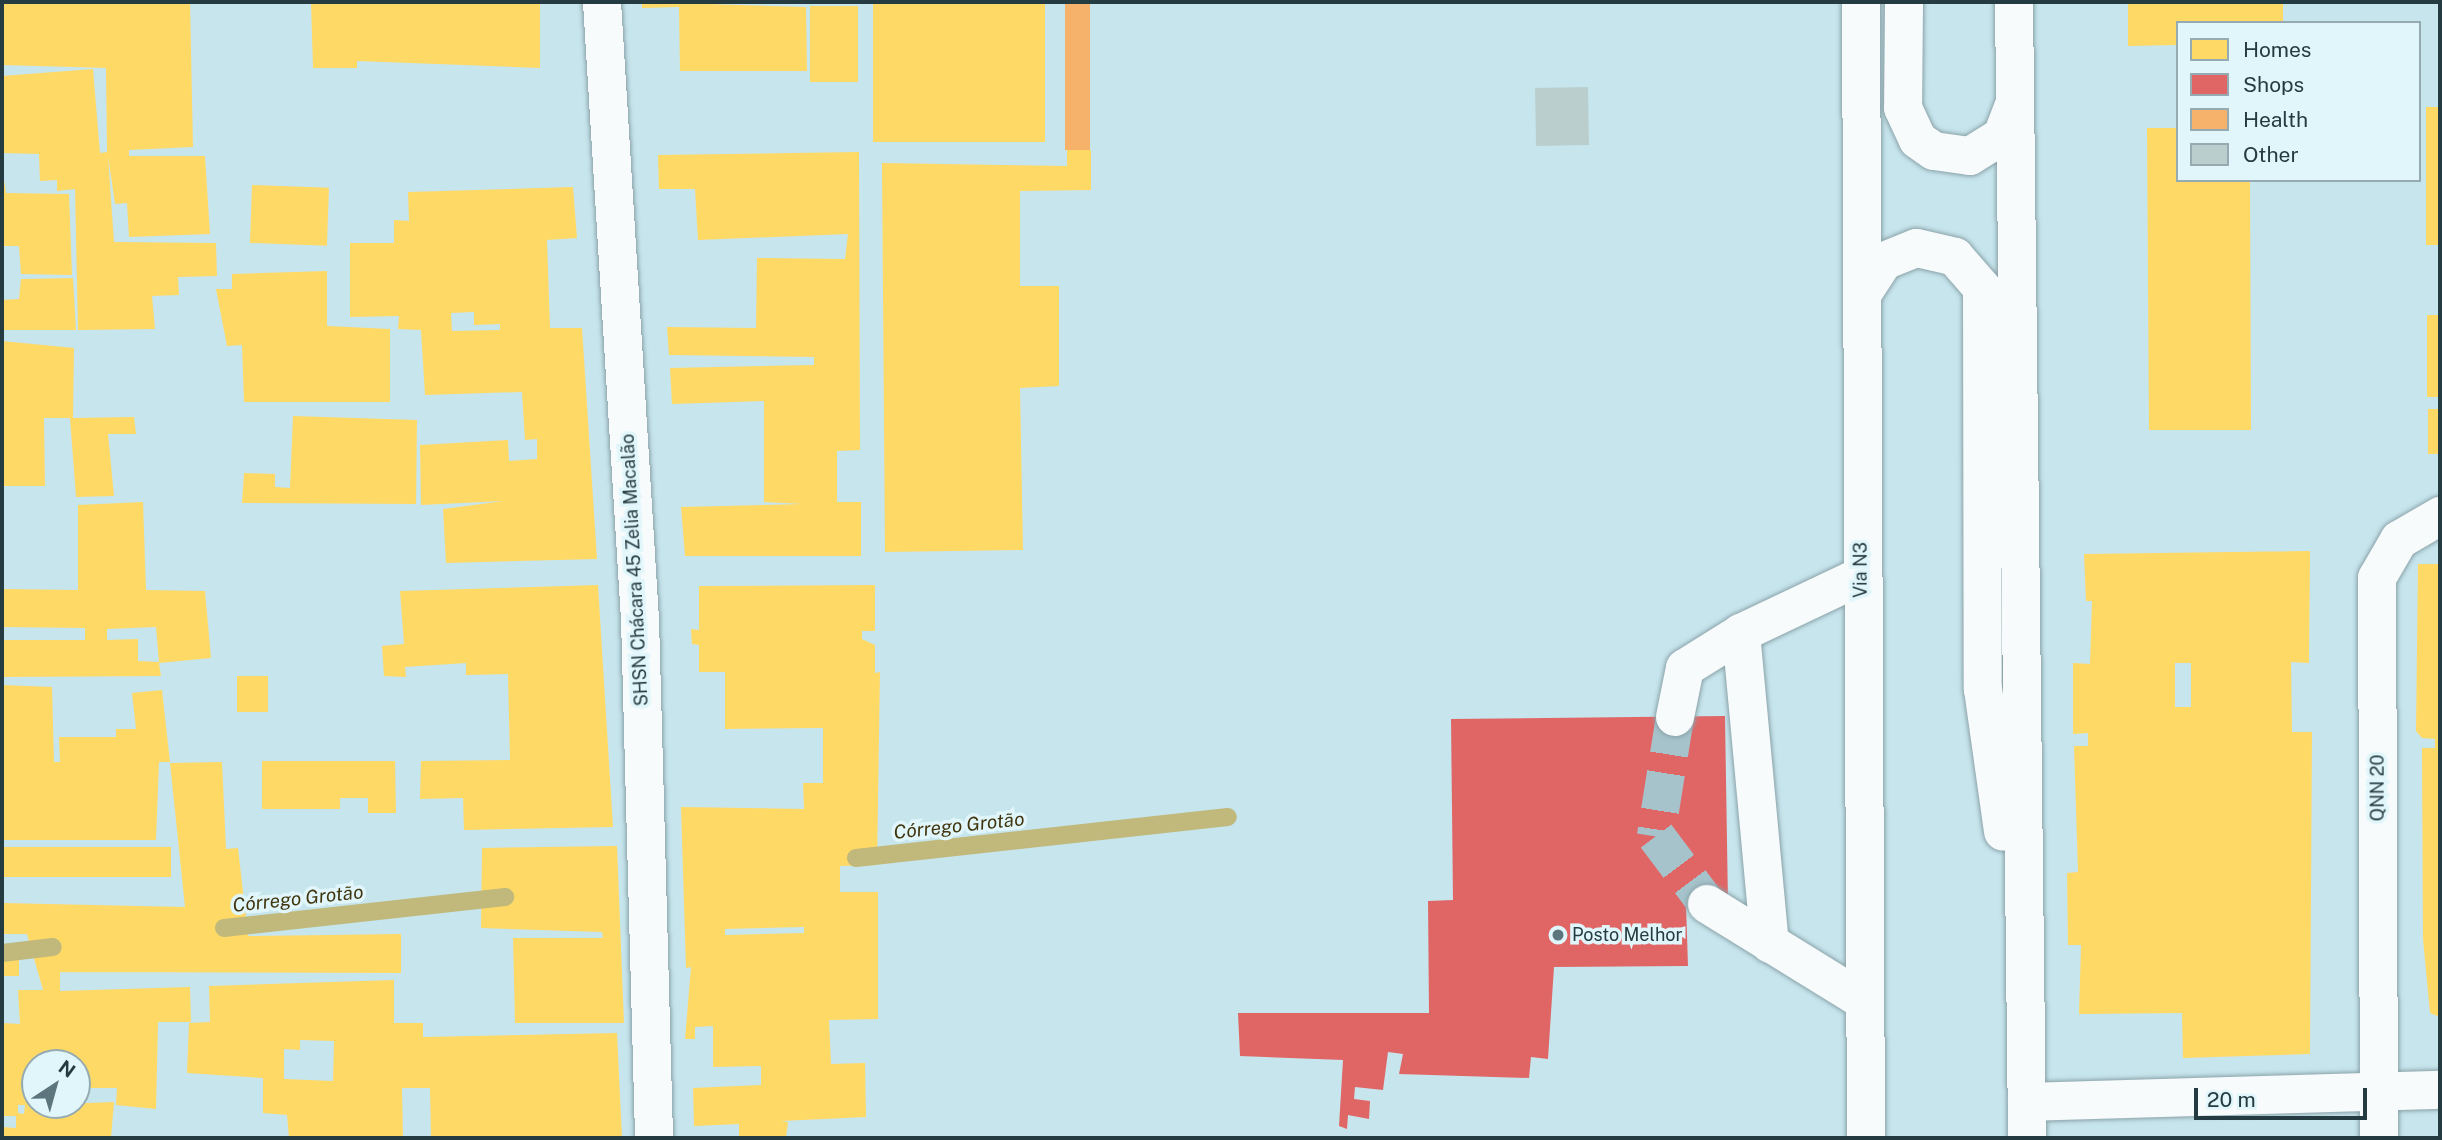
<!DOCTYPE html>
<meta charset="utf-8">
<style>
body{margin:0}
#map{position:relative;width:2442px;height:1140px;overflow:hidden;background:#c7e5ed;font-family:"Public Sans",sans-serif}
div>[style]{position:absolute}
.homes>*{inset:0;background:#ffd966;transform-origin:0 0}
.shops>*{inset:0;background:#e06666}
.health>*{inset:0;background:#f6b26b;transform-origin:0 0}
.stream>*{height:18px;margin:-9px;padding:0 9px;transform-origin:9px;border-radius:9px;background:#c1b97b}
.building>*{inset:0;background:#bacfcd;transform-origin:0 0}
.minor-tunnel>*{height:38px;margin-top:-19px;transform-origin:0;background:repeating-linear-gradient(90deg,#a6c3cb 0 38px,transparent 0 57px)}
.roads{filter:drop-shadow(0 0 2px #8ba3a9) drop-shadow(0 0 2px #8ba3a9)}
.minor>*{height:38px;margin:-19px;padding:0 19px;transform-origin:19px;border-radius:19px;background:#f7fbfc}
.major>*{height:38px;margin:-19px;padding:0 19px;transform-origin:19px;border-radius:19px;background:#f7fbfc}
.dots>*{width:19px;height:19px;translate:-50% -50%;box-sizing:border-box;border:4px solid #e0f6fb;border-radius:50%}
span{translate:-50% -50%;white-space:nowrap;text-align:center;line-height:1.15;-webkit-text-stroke:7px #e0f6fb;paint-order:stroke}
.street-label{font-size:18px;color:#243b41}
.poi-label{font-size:18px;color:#243b41}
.left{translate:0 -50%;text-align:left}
.water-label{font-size:19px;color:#40350d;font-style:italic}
.frame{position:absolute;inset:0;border:4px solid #243b41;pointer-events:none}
.legend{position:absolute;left:2176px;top:21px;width:245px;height:161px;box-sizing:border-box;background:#e0f6fb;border:2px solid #95abb1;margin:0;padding:9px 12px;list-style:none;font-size:21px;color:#243b41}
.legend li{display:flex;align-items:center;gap:14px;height:35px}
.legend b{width:35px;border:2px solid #95abb1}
.north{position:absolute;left:21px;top:1049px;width:70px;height:70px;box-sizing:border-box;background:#e0f6fb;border:2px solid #95abb1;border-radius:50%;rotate:36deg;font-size:19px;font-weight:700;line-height:28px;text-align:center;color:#243b41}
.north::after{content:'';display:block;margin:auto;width:24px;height:32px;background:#5d767d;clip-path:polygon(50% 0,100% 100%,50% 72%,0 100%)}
.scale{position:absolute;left:2194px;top:1088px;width:173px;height:32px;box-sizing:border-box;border:4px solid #243b41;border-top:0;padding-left:9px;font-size:21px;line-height:24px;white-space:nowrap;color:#243b41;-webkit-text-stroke:5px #e0f6fb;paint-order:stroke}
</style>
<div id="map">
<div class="homes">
<div style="clip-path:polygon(2px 2px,190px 2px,193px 147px,129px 150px,129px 156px,205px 156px,210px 234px,129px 237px,127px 203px,115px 204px,108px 156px,114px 242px,216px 243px,217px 276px,178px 277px,179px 295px,152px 296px,155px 329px,78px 330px,75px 189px,57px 191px,57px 180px,40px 181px,39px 154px,2px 153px,2px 76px,93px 69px,100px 153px,107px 152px,106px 68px,2px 65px)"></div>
<div style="clip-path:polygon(311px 2px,540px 2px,540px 68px,357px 61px,357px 68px,313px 68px)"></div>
<div style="clip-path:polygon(642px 2px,806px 7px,807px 71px,680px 71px,679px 7px,642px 8px)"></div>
<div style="left:873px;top:2px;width:172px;height:140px"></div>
<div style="clip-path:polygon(2128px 2px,2283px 2px,2283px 23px,2178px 23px,2178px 45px,2128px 46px)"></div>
<div style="left:858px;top:6px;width:76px;height:48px;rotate:90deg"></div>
<div style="left:2426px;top:107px;width:14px;height:138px"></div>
<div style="clip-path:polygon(2147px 128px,2178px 128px,2178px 180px,2250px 180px,2251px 430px,2149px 430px)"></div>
<div style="clip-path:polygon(1067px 150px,1091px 150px,1091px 190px,1020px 191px,1020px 286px,1059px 286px,1059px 386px,1020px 388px,1023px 550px,885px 552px,882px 163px,1067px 166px)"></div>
<div style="clip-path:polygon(859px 152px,860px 450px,837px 451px,837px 502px,861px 502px,861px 556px,685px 556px,681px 507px,803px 504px,764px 502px,764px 401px,672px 404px,670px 368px,814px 365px,814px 357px,669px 355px,667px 327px,756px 328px,757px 258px,845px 259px,848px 234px,698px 240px,695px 189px,659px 189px,658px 155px)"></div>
<div style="clip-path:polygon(2px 167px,6px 193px,69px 194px,72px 275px,21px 274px,19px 246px,2px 246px)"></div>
<div style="left:252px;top:185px;width:77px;height:58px;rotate:2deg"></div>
<div style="clip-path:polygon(evenodd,573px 187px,577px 238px,547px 240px,550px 328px,582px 328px,597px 559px,446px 563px,443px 509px,504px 501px,421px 505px,420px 445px,508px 440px,509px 461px,537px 459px,537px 439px,525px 440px,522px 392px,425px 395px,421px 330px,398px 329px,399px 316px,350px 317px,350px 243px,394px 243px,394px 220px,409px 221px,408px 192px,573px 187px,474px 312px,474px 325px,500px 324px,500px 330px,452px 331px,451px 313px,474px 312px)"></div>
<div style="clip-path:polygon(327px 271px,327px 326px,390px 329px,390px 402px,244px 402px,242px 345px,227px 346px,216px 289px,232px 289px,232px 274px)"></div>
<div style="clip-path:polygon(73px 278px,76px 330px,2px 330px,2px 300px,19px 299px,21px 279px)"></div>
<div style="left:2427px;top:315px;width:13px;height:82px"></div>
<div style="clip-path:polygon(2px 341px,74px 348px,73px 418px,134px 417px,136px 434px,108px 434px,114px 496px,76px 497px,70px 418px,44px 418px,45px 486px,2px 486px)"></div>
<div style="left:2440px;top:409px;width:45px;height:12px;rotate:90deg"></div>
<div style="clip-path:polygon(293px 416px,417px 420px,416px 504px,242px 503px,244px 473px,275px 474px,275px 487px,290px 488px)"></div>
<div style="clip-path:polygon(evenodd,143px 502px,146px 590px,205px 591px,211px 658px,159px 663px,161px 676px,2px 677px,2px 640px,85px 640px,85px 628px,2px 627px,2px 589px,78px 590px,78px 505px,143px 502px,156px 627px,159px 662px,138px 661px,138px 639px,107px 640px,107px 629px,156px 627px)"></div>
<div style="clip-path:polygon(evenodd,2310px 551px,2309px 663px,2291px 662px,2292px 732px,2312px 732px,2310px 1054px,2183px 1058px,2182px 1013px,2079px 1014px,2081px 945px,2068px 945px,2067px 873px,2078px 872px,2074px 746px,2088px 746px,2088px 733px,2073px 734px,2073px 663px,2090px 664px,2092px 601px,2086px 601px,2084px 554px,2310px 551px,2175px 663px,2191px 663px,2191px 707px,2175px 707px,2175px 663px)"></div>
<div style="clip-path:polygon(2418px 564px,2440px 564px,2440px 1017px,2430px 1013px,2423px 939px,2422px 748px,2435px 748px,2435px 739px,2422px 738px,2416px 731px)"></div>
<div style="clip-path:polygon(598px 585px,613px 827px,464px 830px,463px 798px,420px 799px,421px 761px,510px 760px,508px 674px,466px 675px,466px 663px,405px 667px,406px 677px,384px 676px,382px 646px,404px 644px,400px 591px)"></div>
<div style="clip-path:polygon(evenodd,875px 585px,875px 631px,862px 631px,862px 639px,875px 645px,875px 673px,880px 672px,877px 865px,840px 866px,840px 892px,878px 892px,878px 1019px,829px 1020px,831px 1064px,865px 1063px,866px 1117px,781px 1121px,788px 1122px,786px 1138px,739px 1137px,739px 1124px,694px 1126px,693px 1088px,761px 1085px,761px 1066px,713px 1067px,713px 1026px,695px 1027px,695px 1039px,685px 1039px,691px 967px,686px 968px,681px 807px,804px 809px,803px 783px,823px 783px,823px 728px,725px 729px,725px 672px,699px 672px,699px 645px,692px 644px,691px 629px,699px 630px,699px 586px,875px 585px,804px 927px,804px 933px,725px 935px,725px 929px,804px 927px)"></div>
<div style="left:237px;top:676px;width:31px;height:36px"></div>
<div style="clip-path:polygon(2px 685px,52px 687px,54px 762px,60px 762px,59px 737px,116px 737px,116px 729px,136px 729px,132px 693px,162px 690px,170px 762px,159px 762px,156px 840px,2px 840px)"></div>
<div style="clip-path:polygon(262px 761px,395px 761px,396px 813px,368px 813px,368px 798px,340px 798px,340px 809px,262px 809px)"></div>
<div style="clip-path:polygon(evenodd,222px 762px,226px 849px,238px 848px,248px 936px,401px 934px,401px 973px,60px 972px,60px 991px,190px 987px,191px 1022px,158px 1022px,156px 1109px,116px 1105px,117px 1088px,80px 1088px,77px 1063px,35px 1063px,35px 1105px,114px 1102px,111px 1138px,2px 1138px,2px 1127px,16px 1128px,16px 1116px,2px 1116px,2px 1023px,20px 1024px,18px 990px,43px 990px,27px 934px,2px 934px,2px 903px,185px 907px,170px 763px,222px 762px,18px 1105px,25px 1105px,24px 1114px,18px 1113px,18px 1105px)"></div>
<div style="clip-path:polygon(617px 846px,624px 1023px,515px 1023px,513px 938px,603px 938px,602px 932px,481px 928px,482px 848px)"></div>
<div style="left:2px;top:847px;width:169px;height:30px"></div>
<div style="left:2px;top:950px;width:17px;height:26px"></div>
<div style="clip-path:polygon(evenodd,394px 980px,394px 1023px,423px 1023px,423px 1037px,617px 1033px,622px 1138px,431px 1138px,430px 1088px,402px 1088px,403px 1138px,289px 1138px,287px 1115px,263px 1113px,263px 1078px,187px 1073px,189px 1023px,210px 1022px,209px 986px,394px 980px,300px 1040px,334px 1041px,333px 1081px,284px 1079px,284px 1049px,300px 1050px,300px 1040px)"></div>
</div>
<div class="shops">
<div style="clip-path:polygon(1725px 716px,1728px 904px,1686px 904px,1688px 966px,1554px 967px,1548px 1059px,1531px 1057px,1529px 1078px,1399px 1074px,1403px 1054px,1388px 1052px,1383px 1090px,1355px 1087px,1354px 1099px,1370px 1101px,1369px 1119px,1348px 1115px,1347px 1129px,1339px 1126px,1343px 1060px,1240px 1056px,1238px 1013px,1429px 1013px,1428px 901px,1453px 900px,1451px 719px)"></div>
</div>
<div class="health">
<div style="left:1065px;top:2px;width:25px;height:148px"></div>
</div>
<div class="stream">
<div style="left:856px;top:858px;width:374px;rotate:-6.3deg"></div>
<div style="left:224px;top:928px;width:283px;rotate:-6.3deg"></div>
<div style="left:2px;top:953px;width:51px;rotate:-6.7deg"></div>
</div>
<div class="building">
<div style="left:1588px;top:87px;width:58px;height:53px;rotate:89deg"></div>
</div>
<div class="minor-tunnel">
<div style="left:1675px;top:717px;width:121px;rotate:99.1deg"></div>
<div style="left:1656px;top:836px;width:85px;rotate:53.1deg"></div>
</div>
<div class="roads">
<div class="minor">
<div style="left:602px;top:2px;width:618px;rotate:86.48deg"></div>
<div style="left:640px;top:619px;width:519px;rotate:88.45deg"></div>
<div style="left:1741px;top:633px;width:312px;rotate:84.7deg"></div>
<div style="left:1675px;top:717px;width:50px;rotate:-78.5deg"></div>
<div style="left:1685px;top:668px;width:66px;rotate:-32deg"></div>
<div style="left:1741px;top:633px;width:133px;rotate:-25.4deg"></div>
<div style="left:1707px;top:904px;width:185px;rotate:31.7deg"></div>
<div style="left:2027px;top:1102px;width:413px;rotate:-1.7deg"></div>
<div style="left:2379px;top:1138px;width:560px;rotate:-90.2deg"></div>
<div style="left:2377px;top:578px;width:44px;rotate:-59.9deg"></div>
<div style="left:2399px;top:540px;width:48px;rotate:-30.3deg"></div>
</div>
<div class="major">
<div style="left:1861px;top:2px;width:1136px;rotate:89.75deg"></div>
<div style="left:1904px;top:2px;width:106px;rotate:90.5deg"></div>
<div style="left:1903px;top:108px;width:35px;rotate:65deg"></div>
<div style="left:1918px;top:140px;width:19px;rotate:35deg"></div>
<div style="left:1934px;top:151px;width:36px;rotate:8deg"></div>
<div style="left:1970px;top:156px;width:38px;rotate:-32deg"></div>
<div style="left:2002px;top:136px;width:33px;rotate:-69deg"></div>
<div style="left:2014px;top:2px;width:1136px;rotate:89.34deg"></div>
<div style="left:1865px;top:290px;width:35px;rotate:-57deg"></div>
<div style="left:1884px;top:261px;width:35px;rotate:-22deg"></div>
<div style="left:1917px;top:248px;width:39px;rotate:13deg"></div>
<div style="left:1955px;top:257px;width:41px;rotate:48.9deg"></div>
<div style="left:1982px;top:288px;width:401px;rotate:89.9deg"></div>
<div style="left:1983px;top:689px;width:144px;rotate:82deg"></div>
</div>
</div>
<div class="dots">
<div style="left:1558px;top:935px;background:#5d767d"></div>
</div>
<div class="street-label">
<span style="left:635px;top:570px;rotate:-93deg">SHSN Chácara 45 Zelia Macalão</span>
<span style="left:1861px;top:570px;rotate:-90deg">Via N3</span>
<span style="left:2378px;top:788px;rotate:-90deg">QNN 20</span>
</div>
<div class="poi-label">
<span class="left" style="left:1572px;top:935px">Posto Melhor</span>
</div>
<div class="water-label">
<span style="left:959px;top:826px;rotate:-6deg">Córrego Grotão</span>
<span style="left:298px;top:899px;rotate:-6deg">Córrego Grotão</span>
</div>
<div class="frame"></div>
<ul class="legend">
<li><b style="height:19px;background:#ffd966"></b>Homes</li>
<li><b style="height:19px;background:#e06666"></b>Shops</li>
<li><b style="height:19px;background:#f6b26b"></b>Health</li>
<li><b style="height:19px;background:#bacfcd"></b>Other</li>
</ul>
<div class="north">N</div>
<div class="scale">20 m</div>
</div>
